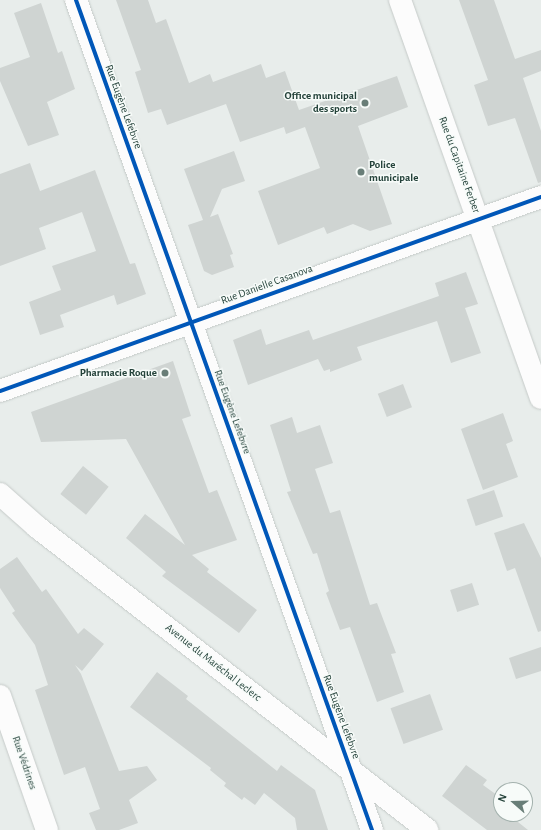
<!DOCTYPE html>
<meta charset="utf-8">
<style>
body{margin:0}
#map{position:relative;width:541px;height:830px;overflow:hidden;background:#e8edeb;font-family:"Alegreya Sans",sans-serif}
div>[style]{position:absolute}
.building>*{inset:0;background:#cfd4d2;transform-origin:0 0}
.roads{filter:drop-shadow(0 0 1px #c5cac8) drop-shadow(0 0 1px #c5cac8)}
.minor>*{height:22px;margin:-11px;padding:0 11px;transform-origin:11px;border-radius:11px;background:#fcfcfc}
.tertiary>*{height:22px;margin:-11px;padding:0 11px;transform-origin:11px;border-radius:11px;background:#fcfcfc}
.cycleway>*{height:4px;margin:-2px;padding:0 2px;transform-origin:2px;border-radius:2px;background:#0057b8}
.dots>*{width:11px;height:11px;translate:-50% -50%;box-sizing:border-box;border:2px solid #f7fbf9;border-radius:50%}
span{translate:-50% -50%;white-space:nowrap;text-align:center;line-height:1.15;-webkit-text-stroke:3px #f7fbf9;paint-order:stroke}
.poi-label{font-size:11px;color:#24423a;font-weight:700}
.right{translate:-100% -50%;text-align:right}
.left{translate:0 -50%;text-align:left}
.street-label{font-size:11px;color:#24423a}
.north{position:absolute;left:493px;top:782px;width:40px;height:40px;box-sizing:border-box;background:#f7fbf9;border:1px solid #a3b1ad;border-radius:50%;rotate:290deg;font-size:11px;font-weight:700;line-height:16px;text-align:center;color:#24423a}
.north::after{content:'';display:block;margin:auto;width:14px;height:18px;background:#697e78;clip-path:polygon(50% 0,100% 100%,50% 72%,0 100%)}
</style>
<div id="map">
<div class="building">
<div style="clip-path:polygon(116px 0,148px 0,156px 23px,166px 19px,189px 83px,210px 74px,213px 82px,261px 64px,266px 78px,285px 71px,299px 110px,397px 76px,408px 107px,358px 126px,392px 224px,370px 231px,353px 224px,327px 234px,324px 227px,278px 245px,258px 191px,320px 168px,305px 127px,286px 134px,284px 127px,240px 142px,226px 104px,167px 125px,161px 109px,148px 113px,135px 72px,141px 70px)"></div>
<div style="clip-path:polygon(459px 0,494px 0,515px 59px,541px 50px,541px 71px,523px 78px,541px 131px,541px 182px,538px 183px,515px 118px,488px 126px,474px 85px,488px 80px)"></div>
<div style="clip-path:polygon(41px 3px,58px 53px,62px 51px,75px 89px,47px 102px,59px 135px,28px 146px,0 81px,0 68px,30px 57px,14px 13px)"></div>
<div style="clip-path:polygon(234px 151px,245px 181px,222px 189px,210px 217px,218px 214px,233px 254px,230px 255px,234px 267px,212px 275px,204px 271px,188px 225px,203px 220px,184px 169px)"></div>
<div style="clip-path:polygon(30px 163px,40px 191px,95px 170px,130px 264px,135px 263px,146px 294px,117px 305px,114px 295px,60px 315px,64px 327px,40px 335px,29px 302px,61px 290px,52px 266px,96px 251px,82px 212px,39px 228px,46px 249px,0 266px,0 174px)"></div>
<div style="clip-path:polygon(466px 272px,478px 304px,465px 308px,481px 353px,451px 363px,437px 321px,357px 347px,362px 360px,330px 372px,330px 369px,324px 371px,318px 359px,248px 385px,233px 340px,261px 329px,266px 345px,309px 330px,313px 340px,439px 296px,435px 283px)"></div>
<div style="clip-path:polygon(173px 361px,191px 416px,182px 419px,209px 493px,217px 490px,237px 540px,192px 555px,209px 569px,207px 572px,257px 610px,239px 633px,162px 576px,166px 572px,126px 538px,145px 514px,185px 545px,126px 439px,41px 442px,31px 412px)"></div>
<div style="left:403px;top:384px;width:25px;height:27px;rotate:69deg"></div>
<div style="clip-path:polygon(503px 413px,513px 441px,506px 444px,518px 477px,483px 490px,461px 429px)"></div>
<div style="clip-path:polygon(292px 417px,297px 433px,320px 425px,333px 463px,315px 469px,330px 513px,340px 510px,370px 605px,377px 603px,396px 653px,391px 654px,404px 692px,377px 702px,350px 627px,340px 630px,326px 593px,329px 591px,317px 553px,313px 554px,287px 492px,291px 491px,270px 425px)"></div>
<div style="left:83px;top:466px;width:33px;height:36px;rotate:39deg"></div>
<div style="left:494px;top:490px;width:28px;height:29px;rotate:71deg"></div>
<div style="clip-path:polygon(524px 523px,541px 558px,541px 631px,538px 632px,515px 568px,507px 571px,494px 533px)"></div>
<div style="clip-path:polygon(17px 557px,42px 592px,46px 589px,78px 634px,84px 628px,104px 644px,82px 671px,75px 665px,81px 674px,119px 771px,147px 766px,157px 780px,129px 800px,138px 823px,119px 830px,96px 830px,89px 813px,100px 809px,85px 767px,64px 775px,35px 690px,48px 685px,35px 645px,12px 613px,15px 611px,0 588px,0 569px)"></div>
<div style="left:472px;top:583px;width:23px;height:23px;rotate:72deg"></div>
<div style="clip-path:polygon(541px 647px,541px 671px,516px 679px,509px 658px)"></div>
<div style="clip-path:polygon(157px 672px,188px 696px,186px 699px,277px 771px,281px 765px,315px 790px,328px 830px,297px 830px,295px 818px,264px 793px,255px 805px,244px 797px,242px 800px,224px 786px,226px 783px,210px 770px,211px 768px,130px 707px)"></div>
<div style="left:430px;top:694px;width:38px;height:42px;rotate:70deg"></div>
<div style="clip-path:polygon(466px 765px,487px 780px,483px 785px,501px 798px,496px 805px,501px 809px,501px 814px,508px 814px,528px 830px,487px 830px,442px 796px)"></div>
</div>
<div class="roads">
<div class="minor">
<div style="left:76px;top:0;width:881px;rotate:70.37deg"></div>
<div style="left:400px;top:0;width:422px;rotate:70.5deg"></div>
<div style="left:0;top:391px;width:575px;rotate:-19.73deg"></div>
<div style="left:0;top:696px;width:142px;rotate:70.7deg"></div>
</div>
<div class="tertiary">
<div style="left:0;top:494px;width:50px;rotate:41.7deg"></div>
<div style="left:37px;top:527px;width:494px;rotate:37.8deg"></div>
</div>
</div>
<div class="cycleway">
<div style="left:76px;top:0;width:881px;rotate:70.37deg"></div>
<div style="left:0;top:391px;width:575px;rotate:-19.73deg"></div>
</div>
<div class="dots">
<div style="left:365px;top:103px;background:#697e78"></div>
<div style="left:361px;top:172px;background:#697e78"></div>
<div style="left:165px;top:373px;background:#697e78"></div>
</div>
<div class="poi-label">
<span class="right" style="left:357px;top:103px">Office municipal<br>des sports</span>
<span class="left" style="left:369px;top:172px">Police<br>municipale</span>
<span class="right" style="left:157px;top:373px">Pharmacie Roque</span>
</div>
<div class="street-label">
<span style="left:123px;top:107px;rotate:70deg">Rue Eugène Lefebvre</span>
<span style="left:459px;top:165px;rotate:70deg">Rue du Capitaine Ferber</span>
<span style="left:267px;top:285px;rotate:-20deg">Rue Danielle Casanova</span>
<span style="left:232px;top:412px;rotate:70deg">Rue Eugène Lefebvre</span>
<span style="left:213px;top:663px;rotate:38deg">Avenue du Maréchal Leclerc</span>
<span style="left:341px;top:717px;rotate:70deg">Rue Eugène Lefebvre</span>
<span style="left:24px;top:763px;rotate:71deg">Rue Védrines</span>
</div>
<div class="north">N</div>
</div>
